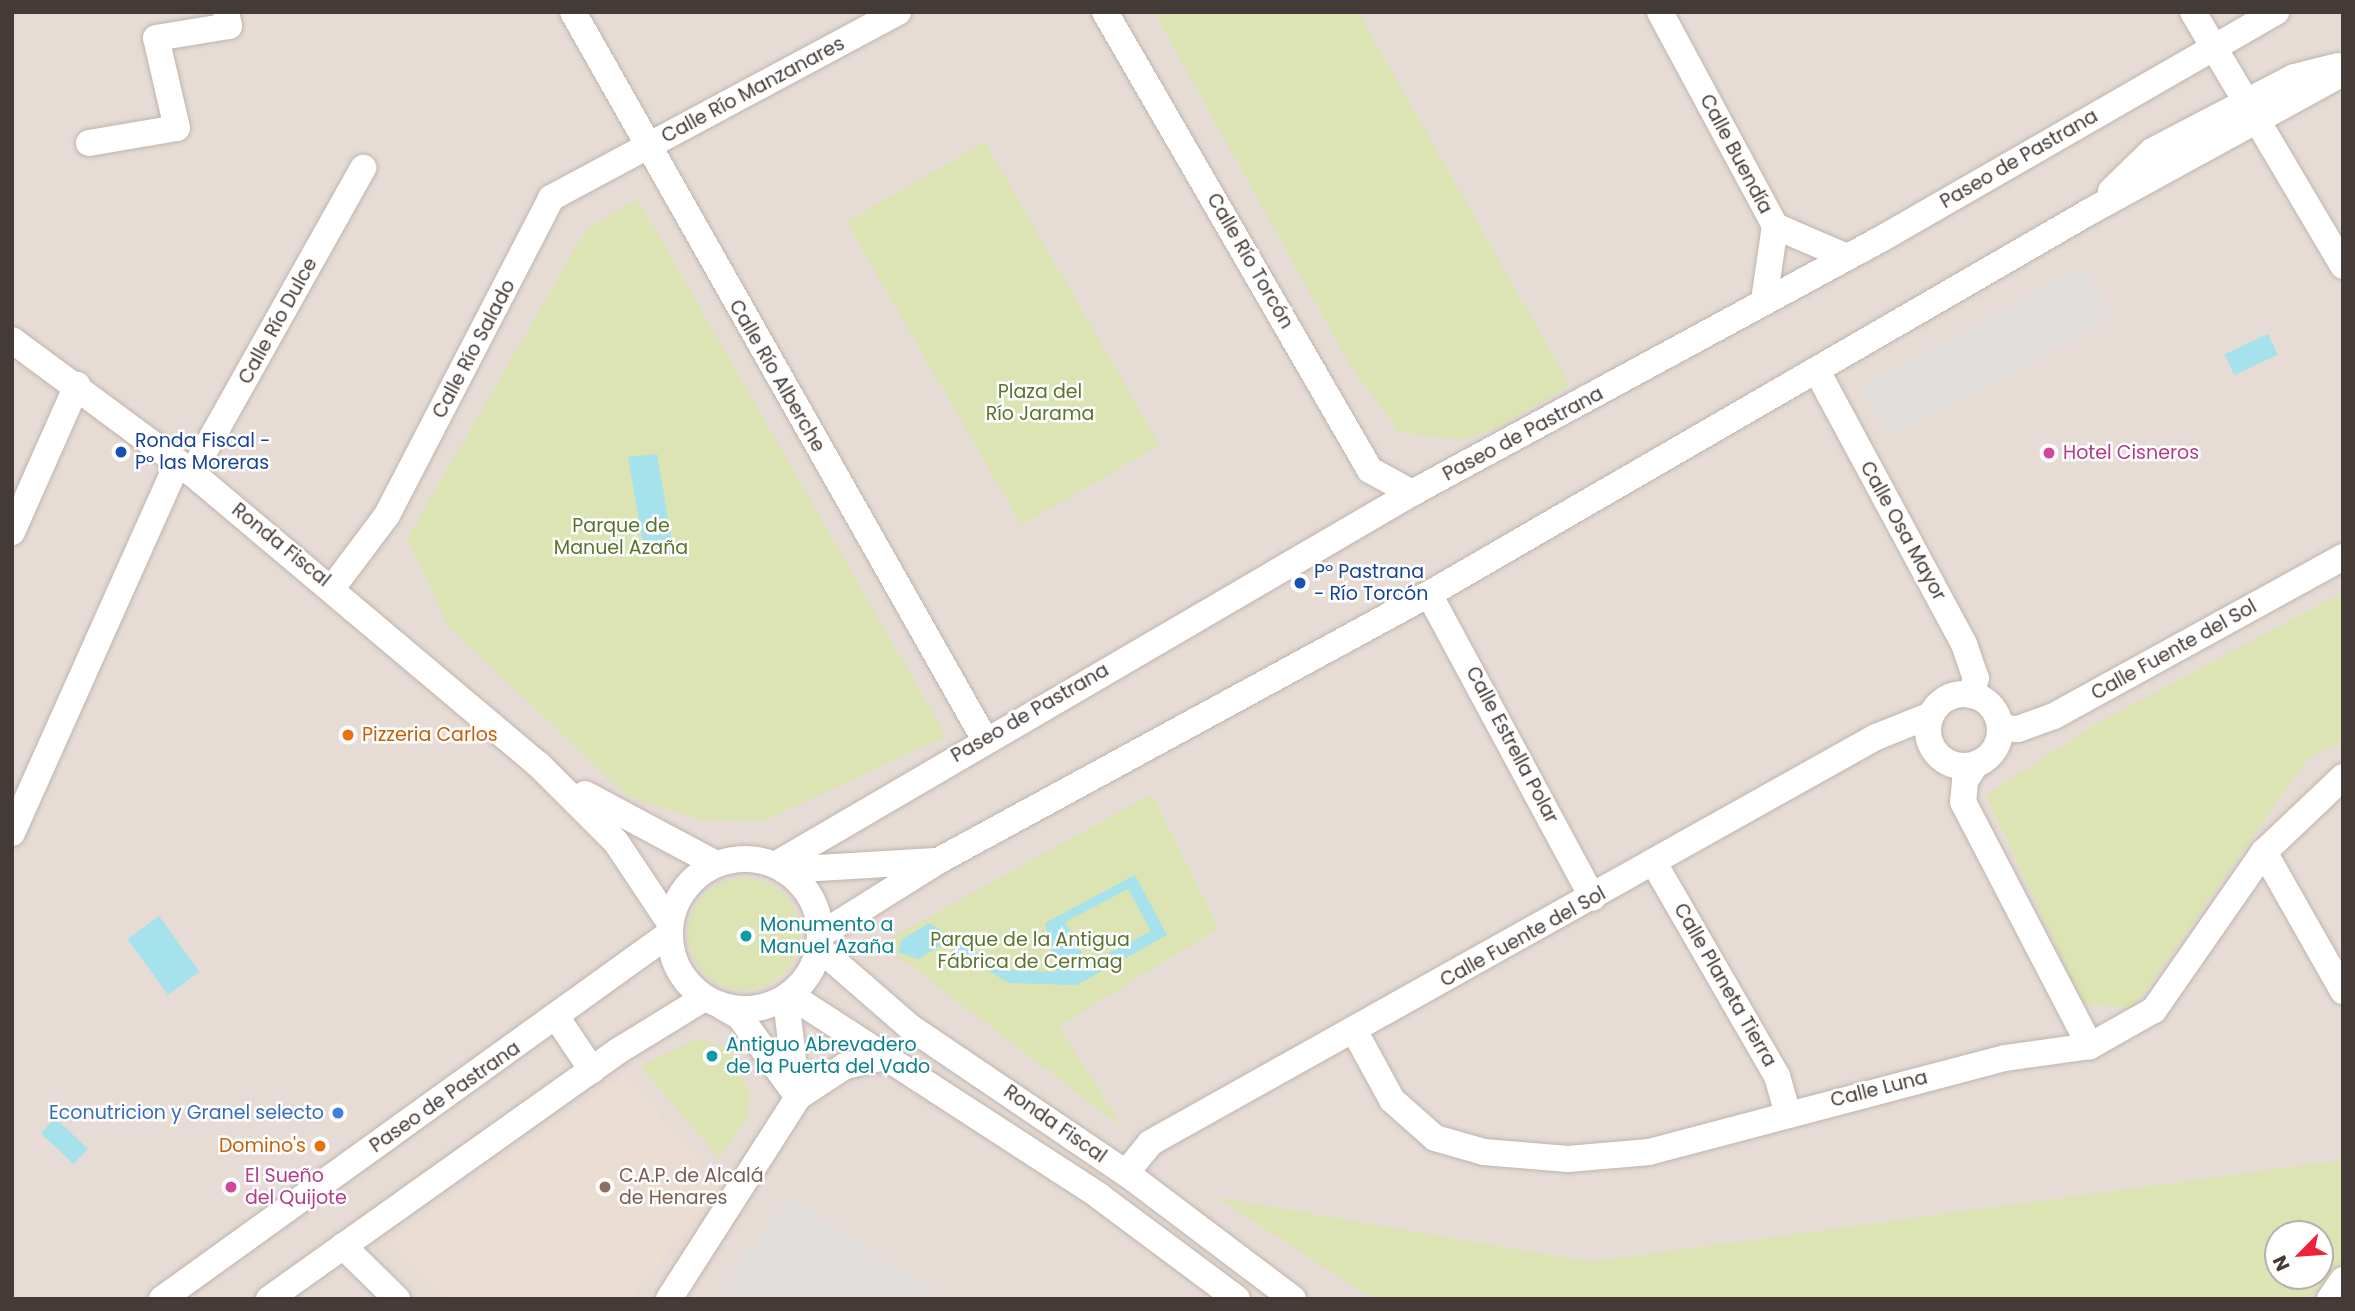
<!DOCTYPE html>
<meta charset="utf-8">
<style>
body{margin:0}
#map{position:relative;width:2355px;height:1311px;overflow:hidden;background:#f2ece7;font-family:Poppins,sans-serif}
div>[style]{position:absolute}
.residential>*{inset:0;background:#e6dcd5}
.education>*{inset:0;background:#ebddd1}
.green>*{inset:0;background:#dbe4b2;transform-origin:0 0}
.round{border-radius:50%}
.parking>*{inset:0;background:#e1dddb;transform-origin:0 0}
.water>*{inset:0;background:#a6e2ec;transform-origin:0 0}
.roads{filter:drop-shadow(0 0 2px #c0b4ad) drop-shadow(0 0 2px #c0b4ad)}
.minor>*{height:26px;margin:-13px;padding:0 13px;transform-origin:13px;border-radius:13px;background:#fff}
.minor>.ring{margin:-13px;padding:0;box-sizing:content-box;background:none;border:26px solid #fff;border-radius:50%}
.dots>*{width:19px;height:19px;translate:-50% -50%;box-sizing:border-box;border:4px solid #fff;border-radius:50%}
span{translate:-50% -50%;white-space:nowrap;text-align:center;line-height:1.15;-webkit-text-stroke:5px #fff;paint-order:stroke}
.street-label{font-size:19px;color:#453b36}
.park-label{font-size:19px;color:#5a732d}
.transit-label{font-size:19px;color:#164399}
.left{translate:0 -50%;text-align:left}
.hotel-label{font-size:19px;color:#b23c85}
.food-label{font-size:19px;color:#c56008}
.right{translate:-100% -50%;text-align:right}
.culture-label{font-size:19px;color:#0d838f}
.shop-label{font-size:19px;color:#366cbe}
.education-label{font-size:19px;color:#785e54}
.frame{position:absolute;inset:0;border:14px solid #453b36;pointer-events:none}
.north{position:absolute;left:2264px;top:1220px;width:70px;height:70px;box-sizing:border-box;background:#fff;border:2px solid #b5b1af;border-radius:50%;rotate:245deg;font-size:19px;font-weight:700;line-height:28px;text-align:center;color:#453b36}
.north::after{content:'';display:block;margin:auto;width:24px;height:32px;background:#ed233b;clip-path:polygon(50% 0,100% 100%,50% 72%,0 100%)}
</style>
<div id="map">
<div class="residential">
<div style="clip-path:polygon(evenodd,12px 12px,2343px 12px,2343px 1299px,12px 1299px,12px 12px,2278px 1234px,2320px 1234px,2320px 1276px,2278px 1276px,2278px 1234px)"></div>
</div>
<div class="education">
<div style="clip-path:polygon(625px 1074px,719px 1186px,631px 1299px,449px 1299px,390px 1241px)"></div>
</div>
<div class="green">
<div style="clip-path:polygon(1154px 12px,1358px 12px,1570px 385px,1495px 429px,1461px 440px,1399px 432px,1350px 365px)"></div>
<div style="left:985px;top:142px;width:350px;height:160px;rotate:60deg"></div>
<div style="clip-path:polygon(637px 198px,946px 736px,764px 821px,698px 819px,629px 797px,449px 627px,407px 539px,586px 230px)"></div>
<div style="clip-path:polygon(2343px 592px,2343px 741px,2308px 758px,2133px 1008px,2083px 1004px,1986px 795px,2095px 725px)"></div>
<div style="clip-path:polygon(1152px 794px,1219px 928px,1059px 1026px,1122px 1127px,881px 943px)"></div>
<div class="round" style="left:688px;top:878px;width:112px;height:112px"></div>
<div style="clip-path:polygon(700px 1038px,732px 1051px,750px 1095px,747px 1118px,719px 1159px,641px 1066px)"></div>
<div style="clip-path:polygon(evenodd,2343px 1160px,2343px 1261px,2308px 1299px,1373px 1299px,1216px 1197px,1590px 1262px,2343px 1160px,2278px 1234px,2320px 1234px,2320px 1276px,2278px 1276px,2278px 1234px)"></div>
</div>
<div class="parking">
<div style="left:2085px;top:267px;width:58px;height:252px;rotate:62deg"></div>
<div style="clip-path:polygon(789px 1197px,945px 1299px,727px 1299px,719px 1294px)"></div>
</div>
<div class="water">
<div style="left:2268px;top:334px;width:23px;height:48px;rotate:65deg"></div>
<div style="clip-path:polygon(657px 454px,675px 558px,643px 543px,628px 457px)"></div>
<div style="clip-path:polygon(evenodd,1135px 875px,1167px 935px,1077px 985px,1009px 983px,943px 944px,918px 959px,898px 952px,901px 940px,929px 923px,1006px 970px,1056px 972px,1045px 923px,1135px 875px,1128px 889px,1151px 931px,1088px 964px,1065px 922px,1128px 889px)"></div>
<div style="left:159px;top:916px;width:69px;height:39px;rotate:54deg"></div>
<div style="left:55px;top:1118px;width:45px;height:21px;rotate:43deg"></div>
</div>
<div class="roads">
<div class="minor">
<div style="left:573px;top:12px;width:834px;rotate:60.49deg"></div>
<div style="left:1105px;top:12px;width:529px;rotate:59.95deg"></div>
<div style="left:1370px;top:470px;width:48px;rotate:28.7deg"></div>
<div style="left:1660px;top:12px;width:243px;rotate:61.7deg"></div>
<div style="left:1775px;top:226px;width:78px;rotate:23.3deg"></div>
<div style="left:2193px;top:12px;width:295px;rotate:59.4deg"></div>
<div style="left:89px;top:143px;width:89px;rotate:-9.7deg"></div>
<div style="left:177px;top:128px;width:92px;rotate:-103.1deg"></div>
<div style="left:156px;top:38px;width:74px;rotate:-9.3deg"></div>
<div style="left:229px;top:26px;width:14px;rotate:-102deg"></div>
<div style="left:2111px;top:191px;width:57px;rotate:-44.3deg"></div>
<div style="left:2152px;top:151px;width:160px;rotate:-27.5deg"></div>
<div style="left:2294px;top:77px;width:45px;rotate:-14deg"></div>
<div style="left:1764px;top:301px;width:76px;rotate:-81.7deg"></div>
<div style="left:12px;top:340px;width:224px;rotate:36.5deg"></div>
<div style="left:192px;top:473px;width:452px;rotate:40.1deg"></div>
<div style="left:538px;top:764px;width:110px;rotate:45deg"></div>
<div style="left:616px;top:842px;width:97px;rotate:56.3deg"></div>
<div style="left:1817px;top:371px;width:310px;rotate:61.7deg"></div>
<div style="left:1964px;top:644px;width:36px;rotate:71deg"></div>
<div style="left:1976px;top:678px;width:18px;rotate:106deg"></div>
<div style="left:192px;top:473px;width:350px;rotate:-60.7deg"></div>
<div style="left:12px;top:532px;width:161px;rotate:-66.1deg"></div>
<div style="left:333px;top:587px;width:90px;rotate:-53.1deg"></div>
<div style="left:387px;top:515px;width:357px;rotate:-62.6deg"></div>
<div style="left:551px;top:198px;width:394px;rotate:-28.2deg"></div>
<div style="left:1429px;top:594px;width:345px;rotate:61.7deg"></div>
<div class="ring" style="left:1928px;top:694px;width:46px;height:46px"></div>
<div style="left:2000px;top:728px;width:18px;rotate:3deg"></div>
<div style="left:2018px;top:729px;width:38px;rotate:-20deg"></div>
<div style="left:2054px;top:716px;width:330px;rotate:-28.8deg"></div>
<div style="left:1976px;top:764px;width:20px;rotate:123deg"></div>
<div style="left:1965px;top:781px;width:21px;rotate:95deg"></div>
<div style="left:1963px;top:802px;width:275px;rotate:62.5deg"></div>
<div style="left:585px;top:794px;width:149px;rotate:28.1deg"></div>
<div style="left:12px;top:833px;width:406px;rotate:-65.9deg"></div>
<div style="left:2264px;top:852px;width:160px;rotate:60.4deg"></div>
<div class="ring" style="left:670px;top:859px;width:124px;height:124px"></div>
<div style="left:1654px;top:863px;width:246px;rotate:60deg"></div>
<div style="left:1777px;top:1076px;width:36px;rotate:74deg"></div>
<div style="left:775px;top:865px;width:738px;rotate:-30.28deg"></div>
<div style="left:1412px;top:493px;width:533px;rotate:-28.44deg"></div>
<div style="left:1881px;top:239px;width:456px;rotate:-29.9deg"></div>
<div style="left:784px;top:870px;width:152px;rotate:-3.4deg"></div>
<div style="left:820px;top:935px;width:139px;rotate:-32.1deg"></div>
<div style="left:938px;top:861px;width:559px;rotate:-28.54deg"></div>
<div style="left:1429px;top:594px;width:763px;rotate:-30.06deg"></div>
<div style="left:2089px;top:212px;width:290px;rotate:-28.7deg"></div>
<div style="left:819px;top:948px;width:121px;rotate:41deg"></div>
<div style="left:910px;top:1027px;width:261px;rotate:34.1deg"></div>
<div style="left:1126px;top:1173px;width:209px;rotate:37deg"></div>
<div style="left:790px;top:995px;width:369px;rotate:33deg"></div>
<div style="left:1099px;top:1196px;width:172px;rotate:36.7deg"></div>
<div style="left:786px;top:999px;width:87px;rotate:83.4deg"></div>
<div style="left:723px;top:1007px;width:20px;rotate:30deg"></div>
<div style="left:740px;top:1017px;width:99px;rotate:54.1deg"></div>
<div style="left:557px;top:1018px;width:63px;rotate:56.1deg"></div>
<div style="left:1355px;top:1032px;width:77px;rotate:61.4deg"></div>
<div style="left:1392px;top:1100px;width:57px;rotate:41.5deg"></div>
<div style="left:1435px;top:1138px;width:51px;rotate:15.9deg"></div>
<div style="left:1484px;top:1152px;width:84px;rotate:4.8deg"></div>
<div style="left:1568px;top:1159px;width:81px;rotate:-4.9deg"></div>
<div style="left:1649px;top:1152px;width:368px;rotate:-14.8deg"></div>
<div style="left:2005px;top:1058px;width:86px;rotate:-8deg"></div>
<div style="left:2090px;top:1046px;width:73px;rotate:-29.4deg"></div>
<div style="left:2154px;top:1010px;width:193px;rotate:-55.2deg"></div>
<div style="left:2264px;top:852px;width:109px;rotate:-43.5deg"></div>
<div style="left:1126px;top:1173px;width:38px;rotate:-51deg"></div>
<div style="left:1150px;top:1143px;width:832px;rotate:-29.22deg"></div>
<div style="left:1876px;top:737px;width:59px;rotate:-21.8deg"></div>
<div style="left:343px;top:1246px;width:76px;rotate:44.5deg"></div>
<div style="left:162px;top:1299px;width:625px;rotate:-35.75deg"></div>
<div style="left:269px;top:1299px;width:428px;rotate:-35.4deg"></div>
<div style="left:618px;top:1051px;width:101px;rotate:-31.6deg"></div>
<div style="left:669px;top:1299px;width:240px;rotate:-57.4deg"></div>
<div style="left:798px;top:1097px;width:56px;rotate:-33.4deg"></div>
<div style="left:845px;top:1066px;width:45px;rotate:-12.8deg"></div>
<div style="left:2330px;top:1299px;width:23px;rotate:-56deg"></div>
</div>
</div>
<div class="dots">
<div style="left:121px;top:452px;background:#1a4fb4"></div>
<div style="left:2049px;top:453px;background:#d1479c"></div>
<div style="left:1300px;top:583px;background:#1a4fb4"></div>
<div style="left:348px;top:735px;background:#e8710a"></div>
<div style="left:746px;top:936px;background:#0f9aa8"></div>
<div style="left:712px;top:1056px;background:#0f9aa8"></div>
<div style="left:338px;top:1113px;background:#3f7fe0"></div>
<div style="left:320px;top:1146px;background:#e8710a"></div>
<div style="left:231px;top:1187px;background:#d1479c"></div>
<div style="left:605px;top:1187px;background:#8d6e63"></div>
</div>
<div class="street-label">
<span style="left:753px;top:90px;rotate:-28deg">Calle Río Manzanares</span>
<span style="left:1736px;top:154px;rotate:62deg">Calle Buendía</span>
<span style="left:2019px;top:159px;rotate:-30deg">Paseo de Pastrana</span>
<span style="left:1250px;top:261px;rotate:60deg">Calle Río Torcón</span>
<span style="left:278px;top:321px;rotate:-61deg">Calle Río Dulce</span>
<span style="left:474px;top:349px;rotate:-62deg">Calle Río Salado</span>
<span style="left:777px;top:376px;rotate:60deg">Calle Río Alberche</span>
<span style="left:1523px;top:434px;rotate:-28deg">Paseo de Pastrana</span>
<span style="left:1903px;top:531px;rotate:61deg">Calle Osa Mayor</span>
<span style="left:281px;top:545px;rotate:39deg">Ronda Fiscal</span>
<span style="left:2174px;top:650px;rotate:-29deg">Calle Fuente del Sol</span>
<span style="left:1030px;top:713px;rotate:-30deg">Paseo de Pastrana</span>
<span style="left:1512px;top:745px;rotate:62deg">Calle Estrella Polar</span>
<span style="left:1523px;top:937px;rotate:-29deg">Calle Fuente del Sol</span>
<span style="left:1725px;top:985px;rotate:60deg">Calle Planeta Tierra</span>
<span style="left:1879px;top:1089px;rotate:-14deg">Calle Luna</span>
<span style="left:445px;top:1097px;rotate:-35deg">Paseo de Pastrana</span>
<span style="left:1055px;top:1124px;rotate:35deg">Ronda Fiscal</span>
</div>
<div class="park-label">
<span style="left:1040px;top:403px">Plaza del<br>Río Jarama</span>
<span style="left:621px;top:537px">Parque de<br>Manuel Azaña</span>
<span style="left:1030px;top:951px">Parque de la Antigua<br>Fábrica de Cermag</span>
</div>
<div class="transit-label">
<span class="left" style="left:135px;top:452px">Ronda Fiscal -<br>Pº las Moreras</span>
<span class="left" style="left:1314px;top:583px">Pº Pastrana<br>- Río Torcón</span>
</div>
<div class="hotel-label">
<span class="left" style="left:2063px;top:453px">Hotel Cisneros</span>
<span class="left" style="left:245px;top:1187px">El Sueño<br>del Quijote</span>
</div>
<div class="food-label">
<span class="left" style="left:362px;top:735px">Pizzeria Carlos</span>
<span class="right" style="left:306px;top:1146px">Domino's</span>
</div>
<div class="culture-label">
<span class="left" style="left:760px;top:936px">Monumento a<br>Manuel Azaña</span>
<span class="left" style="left:726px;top:1056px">Antiguo Abrevadero<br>de la Puerta del Vado</span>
</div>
<div class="shop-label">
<span class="right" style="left:324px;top:1113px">Econutricion y Granel selecto</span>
</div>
<div class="education-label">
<span class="left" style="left:619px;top:1187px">C.A.P. de Alcalá<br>de Henares</span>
</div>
<div class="frame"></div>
<div class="north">N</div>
</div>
